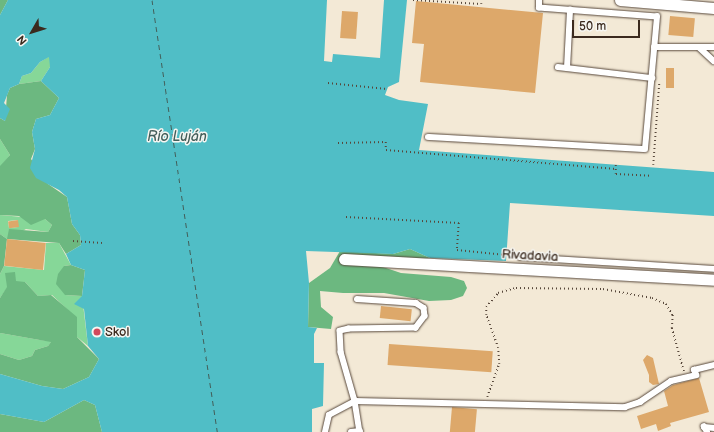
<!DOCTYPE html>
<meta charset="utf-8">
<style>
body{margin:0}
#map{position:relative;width:714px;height:432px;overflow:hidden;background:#f3e9d6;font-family:"Balsamiq Sans",sans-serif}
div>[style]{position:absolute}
.green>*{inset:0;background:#86d798}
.forest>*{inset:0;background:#6cb880}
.water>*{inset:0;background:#50bec6}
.ferry>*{height:1px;margin-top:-0.5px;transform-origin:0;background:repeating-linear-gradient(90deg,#425e59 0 5px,transparent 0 9px)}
.building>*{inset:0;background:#dda86a;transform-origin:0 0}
.path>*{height:1.5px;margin-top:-0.75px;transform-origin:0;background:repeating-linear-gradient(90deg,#57473a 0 1px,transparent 0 4px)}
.roads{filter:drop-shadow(0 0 1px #57473a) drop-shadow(0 0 1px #57473a)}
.service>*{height:5.5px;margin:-2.75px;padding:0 2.75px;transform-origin:2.75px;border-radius:2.75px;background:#fff}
.minor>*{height:11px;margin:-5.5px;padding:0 5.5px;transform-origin:5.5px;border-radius:5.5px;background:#fff}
.dots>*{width:11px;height:11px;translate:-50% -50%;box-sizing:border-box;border:2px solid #f6f6f2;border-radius:50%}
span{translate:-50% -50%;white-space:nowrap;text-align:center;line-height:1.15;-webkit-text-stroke:3px #f6f6f2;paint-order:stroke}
.street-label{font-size:13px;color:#3b2a1e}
.poi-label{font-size:13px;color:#3b2a1e}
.left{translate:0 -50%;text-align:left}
.water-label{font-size:14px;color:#425e59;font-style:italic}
.north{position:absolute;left:12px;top:12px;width:40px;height:40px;-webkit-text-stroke:3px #f6f6f2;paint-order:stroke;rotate:231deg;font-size:11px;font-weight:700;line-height:16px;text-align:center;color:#3b2a1e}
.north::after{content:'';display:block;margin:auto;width:14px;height:18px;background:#3b2a1e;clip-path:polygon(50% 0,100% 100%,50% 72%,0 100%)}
.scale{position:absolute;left:572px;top:20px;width:68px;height:18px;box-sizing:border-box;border:2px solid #3b2a1e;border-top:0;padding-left:5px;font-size:12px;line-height:14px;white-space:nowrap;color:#3b2a1e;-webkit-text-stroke:3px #f6f6f2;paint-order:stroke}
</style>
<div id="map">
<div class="green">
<div style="clip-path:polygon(50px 56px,50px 67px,41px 81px,19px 84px,22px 76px,31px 73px,40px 62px)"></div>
<div style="clip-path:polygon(0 139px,10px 155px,1px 166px,0 166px)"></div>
<div style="clip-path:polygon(evenodd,0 215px,45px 219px,52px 225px,48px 232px,26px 229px,7px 239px,0 234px,0 215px,18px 220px,18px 227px,9px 228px,8px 221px,18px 220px)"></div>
<div style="clip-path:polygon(46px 243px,59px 243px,71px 265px,64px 266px,65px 295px,82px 296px,88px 346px,77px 337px,68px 310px,52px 295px,38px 296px,25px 282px,7px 288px,0 298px,0 274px,4px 266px,44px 270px)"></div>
<div style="clip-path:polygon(0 333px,40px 340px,52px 341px,48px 346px,35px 350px,32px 356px,19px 360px,0 354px)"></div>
</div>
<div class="forest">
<div style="clip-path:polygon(0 0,8px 0,0 15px)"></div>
<div style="clip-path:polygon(41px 81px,59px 98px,50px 115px,36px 119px,32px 132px,35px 149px,31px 159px,48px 184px,67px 197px,72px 224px,80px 235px,81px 245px,66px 254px,59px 243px,7px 239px,4px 266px,0 274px,0 234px,7px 239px,9px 229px,48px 232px,52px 225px,45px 219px,31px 225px,19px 216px,0 215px,0 166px,10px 155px,0 139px,0 118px,5px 121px,7px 95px,10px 88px,19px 84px)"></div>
<div style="clip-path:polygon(410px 249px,430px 258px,383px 267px,401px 273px,451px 277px,464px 281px,467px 288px,463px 296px,451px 300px,429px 301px,384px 293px,343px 293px,320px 291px,321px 307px,333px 317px,331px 329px,308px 327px,309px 283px,330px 268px,340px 251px,393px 254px)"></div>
<div style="clip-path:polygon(71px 265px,85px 270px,82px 296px,65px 295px,56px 284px,58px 274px,64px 266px)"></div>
<div style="clip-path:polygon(15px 272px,16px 281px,25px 282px,38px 296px,51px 295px,77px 317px,77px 337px,99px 359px,89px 377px,63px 389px,42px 386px,0 374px,0 354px,19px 360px,32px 356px,35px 350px,48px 346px,51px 342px,0 333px,0 298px,7px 287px,5px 273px)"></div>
<div style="clip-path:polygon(84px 400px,95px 405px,102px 432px,0 432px,0 414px,44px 422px)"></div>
</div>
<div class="water">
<div style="clip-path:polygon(8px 0,327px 0,324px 61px,332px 62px,333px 54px,380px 58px,384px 0,407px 0,399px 82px,388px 87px,385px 95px,399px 100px,428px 104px,419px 150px,714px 172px,714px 216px,510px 203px,506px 261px,430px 258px,410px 249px,393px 254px,306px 251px,309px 283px,308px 327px,317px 328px,314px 334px,314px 363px,324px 363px,323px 406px,312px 409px,312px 432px,102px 432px,95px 405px,84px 400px,44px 422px,0 414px,0 374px,42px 386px,63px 389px,89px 377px,99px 359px,88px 346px,84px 309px,74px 304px,82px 296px,85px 270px,71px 265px,66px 254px,81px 245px,80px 235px,72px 224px,67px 197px,59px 190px,36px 178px,30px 168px,35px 149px,32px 132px,36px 119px,50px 115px,59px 98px,41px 81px,50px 67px,49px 57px,40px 62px,31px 73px,22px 76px,19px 84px,10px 88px,4px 103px,10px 109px,5px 121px,0 118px,0 15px)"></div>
</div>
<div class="ferry">
<div style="left:152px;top:0;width:437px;rotate:81.4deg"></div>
</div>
<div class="building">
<div style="clip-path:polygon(416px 1px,543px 13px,535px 93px,420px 82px,424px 44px,412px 43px)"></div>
<div style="left:342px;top:11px;width:16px;height:27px;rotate:4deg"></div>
<div style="left:670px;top:16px;width:25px;height:19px;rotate:5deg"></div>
<div style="left:666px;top:68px;width:8px;height:20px"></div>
<div style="left:18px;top:220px;width:7px;height:10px;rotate:82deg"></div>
<div style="left:7px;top:239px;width:39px;height:27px;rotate:6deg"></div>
<div style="left:381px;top:306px;width:31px;height:12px;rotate:6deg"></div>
<div style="left:389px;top:344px;width:104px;height:21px;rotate:4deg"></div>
<div style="clip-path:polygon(647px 355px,653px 358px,659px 384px,653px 385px,649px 382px,649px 375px,643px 360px)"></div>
<div style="clip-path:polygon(699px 378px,709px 412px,670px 423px,671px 426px,658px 431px,656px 424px,641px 429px,637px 416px,668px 406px,664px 391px,673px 385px)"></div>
<div style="left:452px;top:407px;width:25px;height:25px;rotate:5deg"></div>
</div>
<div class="path">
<div style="left:413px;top:0;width:68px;rotate:3.4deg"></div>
<div style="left:481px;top:4px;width:4px;rotate:-90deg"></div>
<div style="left:328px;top:83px;width:59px;rotate:5.8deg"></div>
<div style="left:338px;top:143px;width:48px;rotate:-1.2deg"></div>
<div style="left:386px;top:142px;width:8px;rotate:90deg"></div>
<div style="left:386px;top:150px;width:231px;rotate:4.7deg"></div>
<div style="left:616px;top:165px;width:9px;rotate:90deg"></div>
<div style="left:616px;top:174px;width:35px;rotate:3deg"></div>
<div style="left:653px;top:165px;width:81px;rotate:-85.8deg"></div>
<div style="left:346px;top:217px;width:113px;rotate:3deg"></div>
<div style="left:459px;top:223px;width:27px;rotate:94deg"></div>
<div style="left:457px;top:250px;width:49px;rotate:5.8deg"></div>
<div style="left:73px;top:241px;width:29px;rotate:4deg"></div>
<div style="left:487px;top:397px;width:35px;rotate:-70deg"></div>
<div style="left:499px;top:364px;width:16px;rotate:-94deg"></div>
<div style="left:498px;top:348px;width:35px;rotate:-110deg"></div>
<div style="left:486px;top:315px;width:8px;rotate:-90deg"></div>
<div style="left:486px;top:307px;width:18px;rotate:-49deg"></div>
<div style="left:498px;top:293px;width:19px;rotate:-16deg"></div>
<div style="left:516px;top:288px;width:87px;rotate:0.7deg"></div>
<div style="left:603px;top:289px;width:50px;rotate:10.4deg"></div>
<div style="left:652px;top:298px;width:15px;rotate:23deg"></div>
<div style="left:666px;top:304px;width:13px;rotate:58deg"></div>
<div style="left:673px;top:315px;width:13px;rotate:94deg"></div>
<div style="left:672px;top:328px;width:45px;rotate:74.4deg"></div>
</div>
<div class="roads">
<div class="service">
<div style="left:654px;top:47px;width:60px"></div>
<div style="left:700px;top:48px;width:19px;rotate:43deg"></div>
<div style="left:558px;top:67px;width:95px;rotate:6.7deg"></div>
<div style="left:567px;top:68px;width:58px;rotate:-87deg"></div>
<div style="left:428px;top:137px;width:217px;rotate:3.2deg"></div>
<div style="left:645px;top:149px;width:133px;rotate:-84.8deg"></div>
<div style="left:657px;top:17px;width:118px;rotate:-175.6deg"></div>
<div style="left:539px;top:8px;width:8px;rotate:-90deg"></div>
<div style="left:520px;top:257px;width:194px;rotate:3.5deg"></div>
<div style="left:357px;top:299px;width:59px;rotate:3.9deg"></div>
<div style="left:416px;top:303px;width:9px;rotate:32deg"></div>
<div style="left:424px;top:308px;width:8px;rotate:83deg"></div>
<div style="left:425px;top:316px;width:15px;rotate:127deg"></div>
<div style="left:416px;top:328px;width:67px;rotate:179.1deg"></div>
<div style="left:349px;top:329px;width:9px;rotate:167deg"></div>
<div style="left:340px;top:331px;width:21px;rotate:87deg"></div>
<div style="left:341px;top:352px;width:51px;rotate:74.1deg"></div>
<div style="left:355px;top:401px;width:270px;rotate:1.3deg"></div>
<div style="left:625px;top:407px;width:16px;rotate:-18deg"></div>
<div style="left:640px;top:402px;width:37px;rotate:-34deg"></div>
<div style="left:671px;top:381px;width:26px;rotate:-13deg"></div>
<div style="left:696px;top:375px;width:5px;rotate:-112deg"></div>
<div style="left:694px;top:370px;width:21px;rotate:-14deg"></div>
<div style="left:325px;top:432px;width:17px;rotate:-77deg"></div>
<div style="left:329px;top:415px;width:30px;rotate:-28deg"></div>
<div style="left:355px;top:401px;width:31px;rotate:81deg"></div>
<div style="left:351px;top:432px;width:9px;rotate:-6deg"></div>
<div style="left:707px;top:432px;width:6px;rotate:-121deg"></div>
<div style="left:704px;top:427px;width:10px;rotate:6deg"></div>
</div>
<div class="minor">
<div style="left:620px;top:0;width:94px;rotate:4.9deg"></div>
<div style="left:344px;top:259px;width:371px;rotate:3.2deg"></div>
</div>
</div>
<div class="dots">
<div style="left:97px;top:332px;background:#d1495b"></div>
</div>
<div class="street-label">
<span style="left:530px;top:256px;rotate:3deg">Rivadavia</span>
</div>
<div class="poi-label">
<span class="left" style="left:105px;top:332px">Skol</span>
</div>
<div class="water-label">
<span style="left:177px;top:137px">Río Luján</span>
</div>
<div class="north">N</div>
<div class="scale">50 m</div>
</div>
